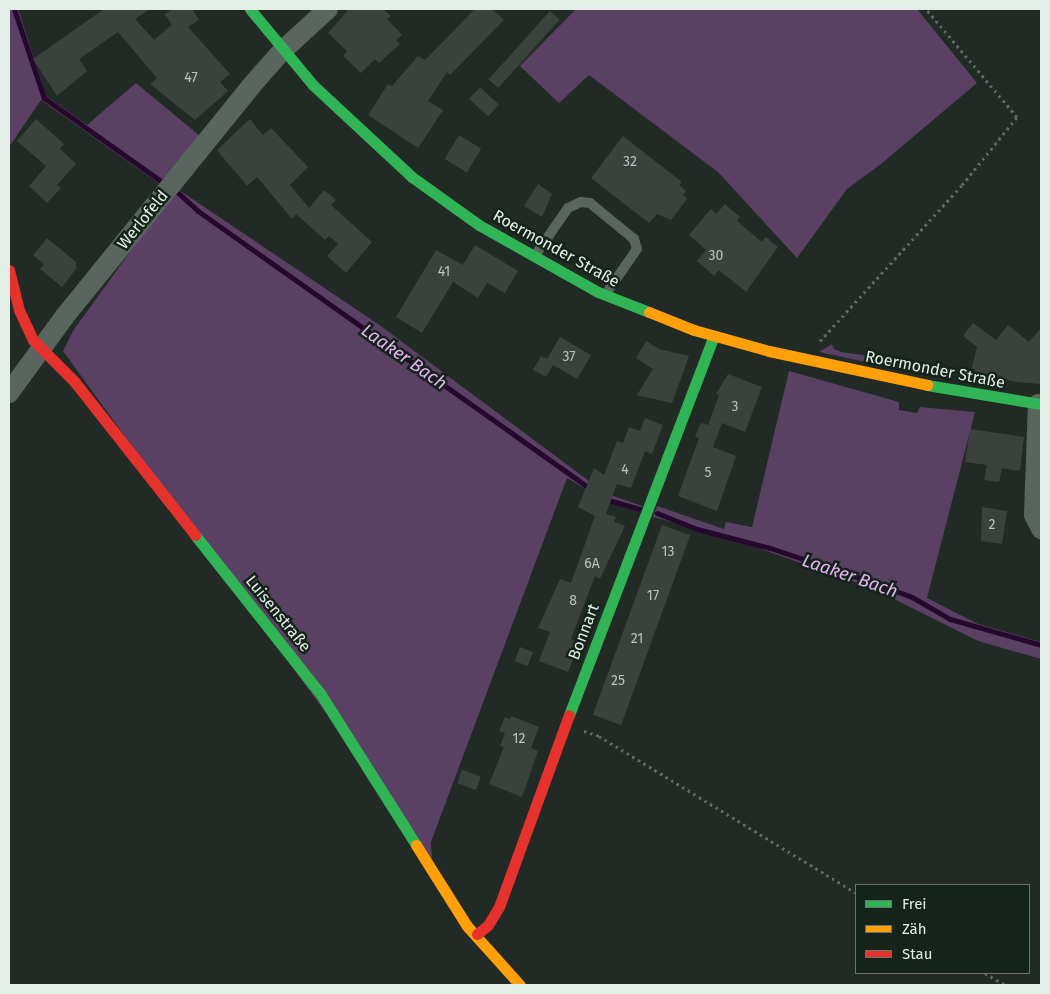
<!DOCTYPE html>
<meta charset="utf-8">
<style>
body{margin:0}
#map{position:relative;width:1050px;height:994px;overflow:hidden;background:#222a26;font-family:"Fira Sans",sans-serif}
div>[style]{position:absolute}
.green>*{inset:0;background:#5a4062}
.stream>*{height:5px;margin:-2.5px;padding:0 2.5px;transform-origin:2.5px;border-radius:2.5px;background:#26072d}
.building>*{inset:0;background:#3b423e;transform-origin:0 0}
.path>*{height:3px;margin-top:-1.5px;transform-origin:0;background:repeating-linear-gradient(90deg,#606964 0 2.5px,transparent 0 6.5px)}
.lane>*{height:10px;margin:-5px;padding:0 5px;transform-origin:5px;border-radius:5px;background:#5a655f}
.street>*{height:20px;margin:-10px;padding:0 10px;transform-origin:10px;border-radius:10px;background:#5a655f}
.fast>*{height:11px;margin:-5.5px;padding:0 5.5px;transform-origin:5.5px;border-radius:5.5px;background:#30b455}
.slow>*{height:11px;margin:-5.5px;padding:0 5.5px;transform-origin:5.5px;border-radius:5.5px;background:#ff9f0a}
.jam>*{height:11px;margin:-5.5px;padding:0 5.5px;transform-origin:5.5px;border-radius:5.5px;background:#e5322d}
span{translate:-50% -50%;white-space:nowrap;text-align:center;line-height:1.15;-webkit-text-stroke:5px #15241b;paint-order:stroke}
.number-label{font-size:14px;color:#bac3be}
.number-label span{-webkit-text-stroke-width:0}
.street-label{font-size:16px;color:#e4eee8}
.water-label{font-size:18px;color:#e7b1f4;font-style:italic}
.frame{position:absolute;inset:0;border:10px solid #e4eee8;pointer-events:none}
.legend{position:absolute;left:855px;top:884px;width:175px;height:90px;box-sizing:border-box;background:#15241b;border:1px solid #68756d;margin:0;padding:6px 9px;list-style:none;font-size:15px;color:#e4eee8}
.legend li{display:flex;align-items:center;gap:10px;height:25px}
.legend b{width:25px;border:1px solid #68756d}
</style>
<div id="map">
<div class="green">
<div style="clip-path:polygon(9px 9px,18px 9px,46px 96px,87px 125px,136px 83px,200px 136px,161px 185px,41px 100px,9px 147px)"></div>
<div style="clip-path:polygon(576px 9px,917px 9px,977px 83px,881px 164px,847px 189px,797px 258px,718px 172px,589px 75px,559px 103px,520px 66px)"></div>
<div style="clip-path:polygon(176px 188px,378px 324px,605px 493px,642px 506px,641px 512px,606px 501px,567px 478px,431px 842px,432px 859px,63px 351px,73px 331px)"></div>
<div style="clip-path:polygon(832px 344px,834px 349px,841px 352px,928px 364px,925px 369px,880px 365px,819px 352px)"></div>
<div style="clip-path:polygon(789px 371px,899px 402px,899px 410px,917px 413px,920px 407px,975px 412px,927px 598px,978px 624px,1041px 642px,1041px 659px,978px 641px,872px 588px,722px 535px,653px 517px,657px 506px,724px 529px,726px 522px,752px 527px)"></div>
</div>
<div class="stream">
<div style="left:14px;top:9px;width:94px;rotate:71.4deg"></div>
<div style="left:44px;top:98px;width:143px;rotate:35.4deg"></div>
<div style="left:176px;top:191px;width:30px;rotate:42deg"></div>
<div style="left:198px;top:211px;width:483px;rotate:35.3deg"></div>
<div style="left:605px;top:499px;width:36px;rotate:16deg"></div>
<div style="left:657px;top:513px;width:43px;rotate:21.8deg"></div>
<div style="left:697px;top:529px;width:75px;rotate:14.6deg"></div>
<div style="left:770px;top:548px;width:108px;rotate:18.4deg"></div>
<div style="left:872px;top:582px;width:43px;rotate:20.6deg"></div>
<div style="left:912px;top:597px;width:44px;rotate:30.1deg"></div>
<div style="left:950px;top:619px;width:95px;rotate:15.9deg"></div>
</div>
<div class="building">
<div style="clip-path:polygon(104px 9px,150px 9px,135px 19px,154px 40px,172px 25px,165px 14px,173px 9px,192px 9px,199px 20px,188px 27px,230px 74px,220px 82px,228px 91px,195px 120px,150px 84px,157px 78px,118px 32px,79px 59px,87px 71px,57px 96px,33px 59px)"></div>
<div style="clip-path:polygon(349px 9px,383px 9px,391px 16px,387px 19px,402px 35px,396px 40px,400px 44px,379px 63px,375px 59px,361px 73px,343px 56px,347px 51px,328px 33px)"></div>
<div style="clip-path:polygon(475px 9px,492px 9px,504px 20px,450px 75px,447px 72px,428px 101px,443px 110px,418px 148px,368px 115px,388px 84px,392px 86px,418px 56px,425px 60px)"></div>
<div style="left:550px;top:11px;width:13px;height:92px;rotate:42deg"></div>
<div style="left:480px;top:87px;width:26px;height:16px;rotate:43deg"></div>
<div style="clip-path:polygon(36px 119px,64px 144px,60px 149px,76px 164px,57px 185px,61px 188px,47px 203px,29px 186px,46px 166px,17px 141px)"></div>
<div style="clip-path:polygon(250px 119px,263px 135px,271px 128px,308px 167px,290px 185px,309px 208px,324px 190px,336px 200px,331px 205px,372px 242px,346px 273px,327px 256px,338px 244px,329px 236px,325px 240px,296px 214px,292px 219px,257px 177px,247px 186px,217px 150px)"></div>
<div style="left:459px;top:135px;width:26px;height:28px;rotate:31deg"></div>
<div style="clip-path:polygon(623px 136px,682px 182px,679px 185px,686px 191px,683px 195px,687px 199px,671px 220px,657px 214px,649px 223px,591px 178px)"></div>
<div style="clip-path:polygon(538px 184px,552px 194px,542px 217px,524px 206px)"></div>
<div style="clip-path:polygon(725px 204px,740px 217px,737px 221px,762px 242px,766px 237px,778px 247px,746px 292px,719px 270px,714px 276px,697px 261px,706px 250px,689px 235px,711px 209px,716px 214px)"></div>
<div style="clip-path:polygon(47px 238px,76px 262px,76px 269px,62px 287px,40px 269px,44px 264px,33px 255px)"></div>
<div style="clip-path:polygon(475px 245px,518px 271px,505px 293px,487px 283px,478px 298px,453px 282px,422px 333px,396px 317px,436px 250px,463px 265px)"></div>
<div style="clip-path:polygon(973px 323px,996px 340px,1008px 325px,1029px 342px,1041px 328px,1041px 384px,1017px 382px,971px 371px,977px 347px,963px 336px)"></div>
<div style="clip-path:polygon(560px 337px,591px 355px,577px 379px,553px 365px,546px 377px,533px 370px,541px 356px,547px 359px)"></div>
<div style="clip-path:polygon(646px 341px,659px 349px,689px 356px,672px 403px,637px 395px,653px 369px,636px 358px)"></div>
<div style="clip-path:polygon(728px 374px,762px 387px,745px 432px,722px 423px,713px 447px,736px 456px,717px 511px,678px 496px,699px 438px,695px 437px,701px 423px,708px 425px,719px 395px,716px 394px)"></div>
<div style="clip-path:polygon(645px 418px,663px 425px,652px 454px,645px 451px,631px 488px,617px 484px,606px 514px,616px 517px,614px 522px,625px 526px,600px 579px,595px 576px,571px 639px,580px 643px,568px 672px,539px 661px,550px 632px,538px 628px,560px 579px,571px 583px,595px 516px,578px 507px,594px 468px,604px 475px,617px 441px,623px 443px,629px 427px,640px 431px)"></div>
<div style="clip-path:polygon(970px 429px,1024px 437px,1020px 471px,1002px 468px,999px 482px,984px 480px,987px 465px,965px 462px)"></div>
<div style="clip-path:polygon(982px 507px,1007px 511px,1002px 544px,981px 541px)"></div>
<div style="left:662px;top:525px;width:30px;height:202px;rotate:20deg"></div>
<div style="left:520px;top:647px;width:14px;height:15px;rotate:21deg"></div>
<div style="clip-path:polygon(511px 716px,539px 727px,531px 748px,538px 751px,522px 797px,489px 784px,504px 747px,500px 746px,505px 733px,499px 731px,505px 717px,510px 719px)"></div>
<div style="left:462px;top:770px;width:20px;height:14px;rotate:20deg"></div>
</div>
<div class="path">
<div style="left:820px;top:341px;width:211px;rotate:-47.7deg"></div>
<div style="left:962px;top:185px;width:87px;rotate:-51deg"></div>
<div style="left:1017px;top:117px;width:141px;rotate:-130.1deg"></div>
<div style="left:584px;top:731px;width:16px;rotate:18deg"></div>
<div style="left:599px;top:736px;width:301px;rotate:31.4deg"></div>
<div style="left:985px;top:973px;width:23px;rotate:31deg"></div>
</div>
<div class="lane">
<div style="left:536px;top:254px;width:56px;rotate:-55.2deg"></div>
<div style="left:568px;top:208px;width:14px;rotate:-25deg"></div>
<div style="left:581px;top:202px;width:9px;rotate:6deg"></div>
<div style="left:590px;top:203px;width:57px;rotate:39.3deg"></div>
<div style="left:634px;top:239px;width:10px;rotate:73deg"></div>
<div style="left:637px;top:249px;width:56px;rotate:124.8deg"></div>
</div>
<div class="street">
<div style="left:9px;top:393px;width:95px;rotate:-54deg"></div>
<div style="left:65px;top:316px;width:297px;rotate:-51deg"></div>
<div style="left:252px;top:85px;width:45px;rotate:-48.6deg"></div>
<div style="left:282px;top:51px;width:62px;rotate:-42.4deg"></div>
<div style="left:1038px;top:404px;width:111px;rotate:92.1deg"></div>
<div style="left:1034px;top:515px;width:16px;rotate:63deg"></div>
</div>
<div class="fast">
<div style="left:250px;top:9px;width:99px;rotate:50.3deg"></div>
<div style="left:313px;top:85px;width:135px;rotate:42.9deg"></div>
<div style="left:412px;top:177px;width:82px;rotate:35.6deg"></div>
<div style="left:479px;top:225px;width:137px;rotate:29.4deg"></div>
<div style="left:598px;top:292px;width:55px;rotate:21.4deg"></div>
<div style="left:927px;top:385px;width:116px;rotate:9.5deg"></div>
<div style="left:195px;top:535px;width:201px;rotate:51.7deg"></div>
<div style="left:320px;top:693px;width:180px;rotate:57.7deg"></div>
<div style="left:569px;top:715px;width:406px;rotate:-69.1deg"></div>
</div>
<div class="slow">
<div style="left:649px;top:312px;width:48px;rotate:21.8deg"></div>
<div style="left:694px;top:330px;width:78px;rotate:15.6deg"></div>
<div style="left:769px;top:351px;width:162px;rotate:12.1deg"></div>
<div style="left:416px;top:845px;width:96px;rotate:57.8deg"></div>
<div style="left:467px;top:926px;width:79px;rotate:48.1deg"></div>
</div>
<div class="jam">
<div style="left:9px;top:270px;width:41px;rotate:76deg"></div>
<div style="left:19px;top:310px;width:33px;rotate:65deg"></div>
<div style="left:33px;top:340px;width:58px;rotate:45deg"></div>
<div style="left:74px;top:381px;width:196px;rotate:51.8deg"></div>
<div style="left:477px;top:934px;width:14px;rotate:-39deg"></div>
<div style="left:488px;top:925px;width:21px;rotate:-59deg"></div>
<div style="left:499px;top:907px;width:204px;rotate:-70deg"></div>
</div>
<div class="number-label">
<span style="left:191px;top:78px">47</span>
<span style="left:630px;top:162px">32</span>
<span style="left:716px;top:256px">30</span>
<span style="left:444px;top:272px">41</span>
<span style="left:569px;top:357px">37</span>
<span style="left:735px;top:407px">3</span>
<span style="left:625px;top:470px">4</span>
<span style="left:708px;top:473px">5</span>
<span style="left:992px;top:525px">2</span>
<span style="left:668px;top:552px">13</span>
<span style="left:592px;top:564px">6A</span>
<span style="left:653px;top:596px">17</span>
<span style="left:573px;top:601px">8</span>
<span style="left:637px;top:639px">21</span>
<span style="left:618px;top:681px">25</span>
<span style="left:519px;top:739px">12</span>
</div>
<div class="street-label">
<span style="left:143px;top:220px;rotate:-51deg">Werlofeld</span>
<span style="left:556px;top:249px;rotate:29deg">Roermonder Straße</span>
<span style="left:935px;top:370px;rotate:11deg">Roermonder Straße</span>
<span style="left:278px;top:614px;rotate:51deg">Luisenstraße</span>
<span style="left:584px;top:632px;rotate:-69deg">Bonnart</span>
</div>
<div class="water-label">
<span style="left:404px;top:357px;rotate:35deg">Laaker Bach</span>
<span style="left:850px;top:576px;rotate:19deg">Laaker Bach</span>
</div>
<div class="frame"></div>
<ul class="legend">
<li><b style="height:6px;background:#30b455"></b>Frei</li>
<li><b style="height:6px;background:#ff9f0a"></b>Zäh</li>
<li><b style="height:6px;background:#e5322d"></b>Stau</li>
</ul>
</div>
